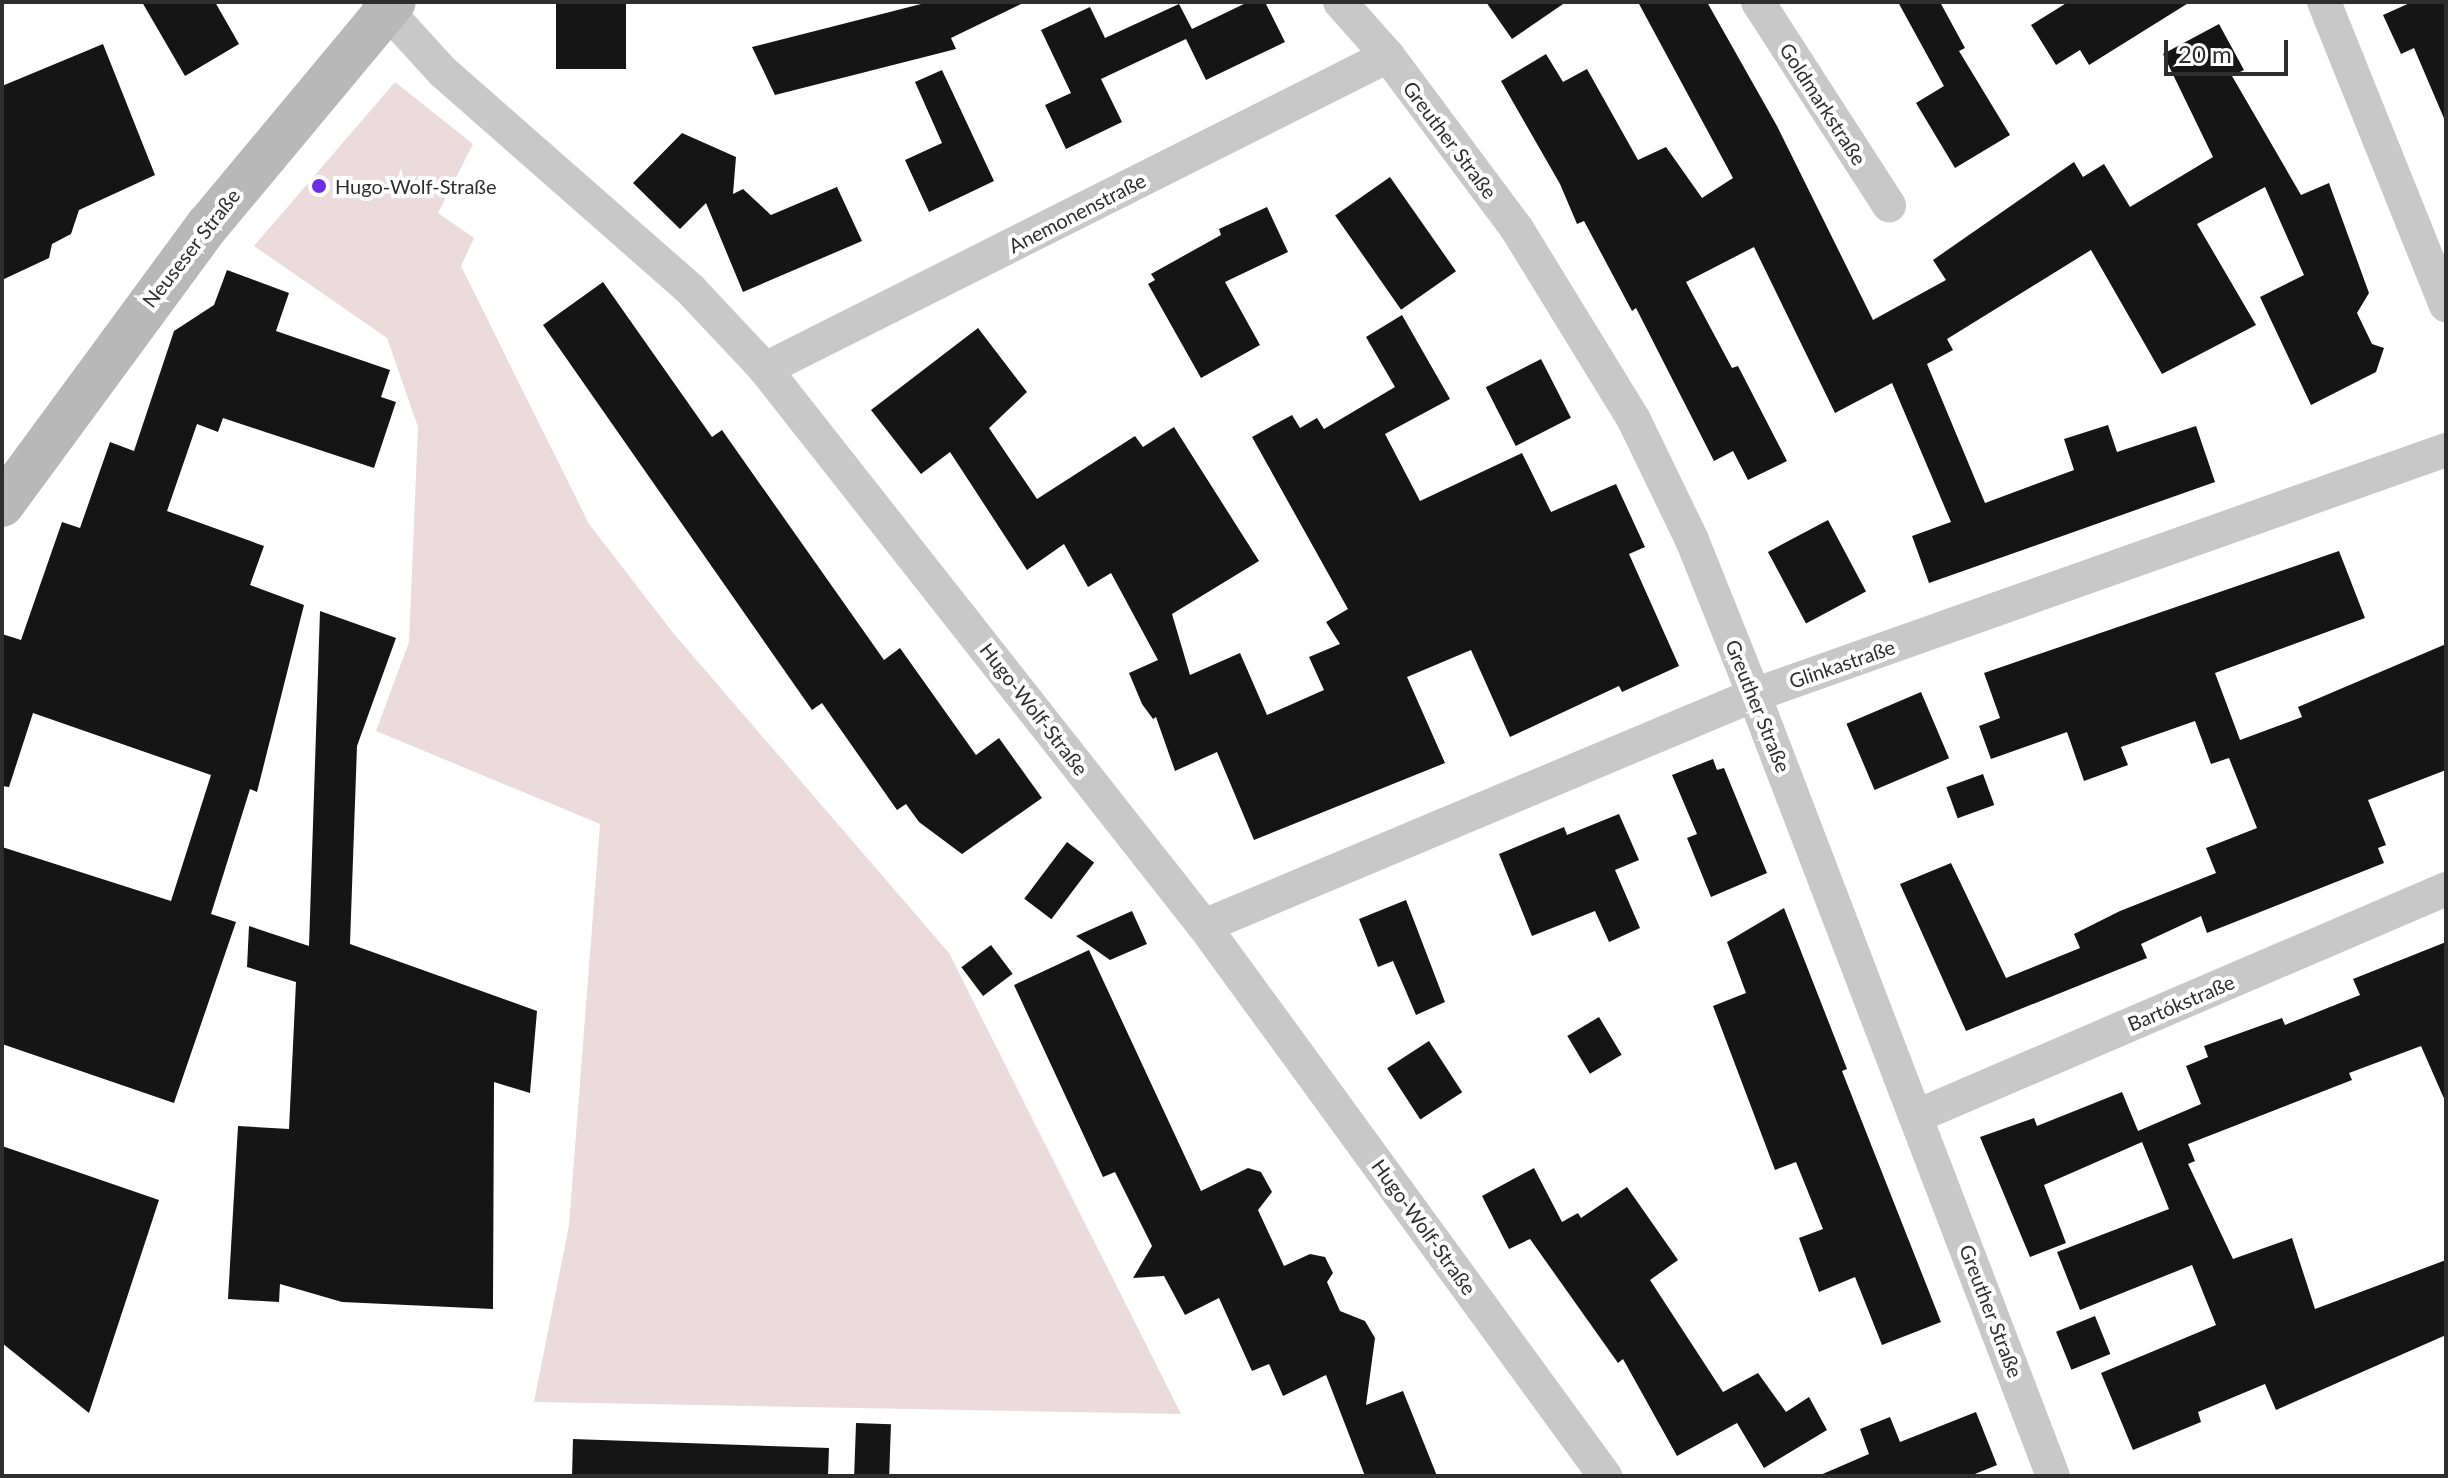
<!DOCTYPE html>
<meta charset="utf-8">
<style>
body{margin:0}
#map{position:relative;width:2448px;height:1478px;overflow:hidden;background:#fff;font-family:Lato,sans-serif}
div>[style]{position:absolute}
.green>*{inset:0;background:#ebdbdd}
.building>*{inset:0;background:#151515;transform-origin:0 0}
.minor>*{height:34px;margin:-17px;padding:0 17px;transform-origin:17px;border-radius:17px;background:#c8c8c8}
.secondary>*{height:44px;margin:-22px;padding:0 22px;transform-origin:22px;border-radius:22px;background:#b8b8b8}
.dots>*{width:22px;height:22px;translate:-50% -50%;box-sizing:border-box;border:4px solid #fff;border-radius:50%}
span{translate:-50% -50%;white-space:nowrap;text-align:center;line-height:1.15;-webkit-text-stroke:8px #fff;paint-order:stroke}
.street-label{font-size:20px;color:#2e2e2e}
.poi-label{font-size:20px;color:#2e2e2e}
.left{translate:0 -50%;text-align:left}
.frame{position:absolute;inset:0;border:4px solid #2e2e2e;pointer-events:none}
.scale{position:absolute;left:2164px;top:40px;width:124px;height:36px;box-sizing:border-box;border:4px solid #2e2e2e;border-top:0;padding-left:10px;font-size:24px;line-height:28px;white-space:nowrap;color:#2e2e2e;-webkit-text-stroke:6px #fff;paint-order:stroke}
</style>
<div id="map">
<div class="green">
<div style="clip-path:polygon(395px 82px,473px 144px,438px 213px,474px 238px,461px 266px,589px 524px,674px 634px,949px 953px,1181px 1414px,534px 1402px,569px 1225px,600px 824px,376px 731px,409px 642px,418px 427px,387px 338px,254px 246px)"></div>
</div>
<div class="building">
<div style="clip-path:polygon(142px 2px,215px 2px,239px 44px,185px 76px)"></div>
<div style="left:556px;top:2px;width:70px;height:67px"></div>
<div style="clip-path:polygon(929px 2px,1025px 2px,951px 38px,956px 49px,775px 95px,752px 47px)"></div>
<div style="clip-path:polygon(1248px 2px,1265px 2px,1285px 42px,1206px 80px,1186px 39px,1101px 79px,1122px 122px,1066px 149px,1045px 105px,1071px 93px,1041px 30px,1090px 7px,1105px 38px,1179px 4px,1192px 29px)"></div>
<div style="clip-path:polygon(1486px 2px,1566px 2px,1512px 39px)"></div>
<div style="clip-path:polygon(1638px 2px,1707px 2px,1777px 126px,1873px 320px,1946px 280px,1933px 260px,2074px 162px,2083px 177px,2104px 164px,2130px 207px,2213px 157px,2163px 54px,2219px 24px,2244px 70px,2232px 76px,2301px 195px,2329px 183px,2369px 293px,2357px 313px,2372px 344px,2384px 348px,2376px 372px,2311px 405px,2260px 297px,2304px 275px,2265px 187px,2197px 224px,2256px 325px,2162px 374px,2091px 250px,1947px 339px,1953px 350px,1927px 364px,1985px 503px,2074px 470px,2064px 439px,2108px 425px,2117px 452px,2196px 426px,2215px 482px,1929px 583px,1912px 536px,1951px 522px,1892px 383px,1835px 413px,1754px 247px,1686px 282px,1732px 368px,1738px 366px,1787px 461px,1748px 480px,1733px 451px,1714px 461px,1636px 308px,1632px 311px,1584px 221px,1577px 224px,1560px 184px,1501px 81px,1546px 54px,1563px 82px,1587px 69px,1638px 160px,1666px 147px,1702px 198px,1733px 178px)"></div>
<div style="clip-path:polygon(1898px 2px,1940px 2px,1965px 48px,1959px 51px,2010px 135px,1955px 168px,1916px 103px,1944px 86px)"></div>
<div style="clip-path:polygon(2068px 2px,2190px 2px,2089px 65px,2080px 50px,2056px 65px,2031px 25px)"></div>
<div style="clip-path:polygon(2412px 2px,2446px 2px,2446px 123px,2414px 48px,2401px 54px,2383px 15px)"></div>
<div style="clip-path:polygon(103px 44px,155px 175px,79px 210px,71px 234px,52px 244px,49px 258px,2px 280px,2px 86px)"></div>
<div style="clip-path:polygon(942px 70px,994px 181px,929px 212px,905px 160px,942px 143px,915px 82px)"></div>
<div style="clip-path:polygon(682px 133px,736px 157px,733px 194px,743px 189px,771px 215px,837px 187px,862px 241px,743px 292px,706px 203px,680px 229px,633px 183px)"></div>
<div style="left:1390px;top:177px;width:115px;height:67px;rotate:55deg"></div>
<div style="clip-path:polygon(1267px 207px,1288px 252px,1225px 282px,1260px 345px,1201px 378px,1148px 284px,1155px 280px,1151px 274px,1221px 235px,1219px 229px)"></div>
<div style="clip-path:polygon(227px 270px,289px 293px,276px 331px,390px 370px,381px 397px,396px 402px,374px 468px,223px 418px,218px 432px,197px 424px,167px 511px,264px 546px,250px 585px,304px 605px,257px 792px,250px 789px,211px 914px,236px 922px,174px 1103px,2px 1044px,2px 847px,171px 901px,211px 775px,33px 713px,9px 787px,2px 786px,2px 634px,21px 640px,62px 522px,80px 528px,110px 442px,134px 451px,174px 331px,214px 305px)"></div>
<div style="clip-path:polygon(603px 282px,712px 437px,722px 430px,884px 660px,900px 648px,976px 755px,999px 738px,1042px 798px,962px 854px,919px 822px,906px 804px,897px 810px,822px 703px,812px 710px,543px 325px)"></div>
<div style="clip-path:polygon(1402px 315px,1450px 399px,1385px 434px,1420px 501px,1522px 453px,1551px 512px,1616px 484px,1645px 547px,1629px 554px,1679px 666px,1622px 692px,1619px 686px,1510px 737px,1471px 650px,1407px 677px,1445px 763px,1254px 840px,1217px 752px,1175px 771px,1156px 717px,1153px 719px,1142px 704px,1129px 673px,1158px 660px,1111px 573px,1088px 587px,1064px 544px,1027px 570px,950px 452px,921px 474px,871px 410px,978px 328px,1027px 392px,989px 428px,1037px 499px,1135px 436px,1143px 447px,1174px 427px,1259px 561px,1172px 614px,1190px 675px,1240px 653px,1267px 715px,1324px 690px,1309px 657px,1340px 644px,1326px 622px,1348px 609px,1252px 437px,1292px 415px,1300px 428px,1317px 418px,1324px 429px,1395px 387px,1366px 337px)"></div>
<div style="left:1541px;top:359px;width:66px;height:62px;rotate:63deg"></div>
<div style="left:1828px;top:520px;width:81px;height:68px;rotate:62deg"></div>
<div style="clip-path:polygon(2339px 551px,2365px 618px,2215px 673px,2240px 740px,2302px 717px,2298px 707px,2446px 644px,2446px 770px,2368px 800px,2386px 845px,2378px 848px,2384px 863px,2207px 933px,2201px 916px,2141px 944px,2147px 958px,1966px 1031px,1900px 884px,1951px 863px,2006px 978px,2080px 948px,2074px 934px,2120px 911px,2216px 873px,2206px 848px,2257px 828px,2229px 758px,2211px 764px,2195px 721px,2121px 747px,2128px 765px,2084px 781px,2067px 732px,1991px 759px,1979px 726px,2000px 718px,1984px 673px)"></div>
<div style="clip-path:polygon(320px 611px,396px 638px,357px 746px,350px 944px,537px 1011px,530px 1093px,494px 1082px,493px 1309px,342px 1302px,280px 1284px,279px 1302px,228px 1299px,238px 1126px,289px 1129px,296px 982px,247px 967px,249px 926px,309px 946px)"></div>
<div style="left:1921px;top:692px;width:72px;height:81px;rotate:67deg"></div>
<div style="clip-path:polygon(1713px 759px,1717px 770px,1724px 768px,1767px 873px,1711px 897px,1687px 838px,1697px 834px,1672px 775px)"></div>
<div style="left:1983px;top:774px;width:33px;height:39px;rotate:70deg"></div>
<div style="clip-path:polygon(1619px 814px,1639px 860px,1615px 870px,1640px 928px,1609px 942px,1595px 911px,1532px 936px,1499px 854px,1564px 827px,1567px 835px)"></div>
<div style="left:1067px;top:842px;width:34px;height:71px;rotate:37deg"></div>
<div style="clip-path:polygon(1406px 900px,1445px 1002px,1416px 1015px,1393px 961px,1378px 967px,1359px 919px)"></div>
<div style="clip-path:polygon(1784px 908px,1847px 1069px,1842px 1071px,1941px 1322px,1882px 1345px,1855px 1277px,1819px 1292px,1799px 1238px,1823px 1229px,1796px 1162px,1775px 1170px,1713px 1006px,1746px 993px,1727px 942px)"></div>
<div style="clip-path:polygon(1132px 911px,1147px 944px,1110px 960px,1076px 936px)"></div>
<div style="clip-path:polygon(2446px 942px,2446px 1103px,2421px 1046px,2349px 1073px,2352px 1080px,2188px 1144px,2195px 1161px,2188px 1164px,2233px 1259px,2292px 1238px,2315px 1309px,2446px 1260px,2446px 1335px,2276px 1410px,2265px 1384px,2198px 1412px,2201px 1422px,2133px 1450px,2101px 1373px,2216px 1325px,2192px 1265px,2080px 1310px,2057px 1252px,2169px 1209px,2142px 1142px,2044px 1185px,2066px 1243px,2030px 1257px,1980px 1137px,2034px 1118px,2037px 1126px,2122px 1092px,2138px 1131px,2201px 1104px,2186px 1066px,2208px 1057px,2204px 1046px,2282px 1018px,2285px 1025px,2360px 995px,2353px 979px)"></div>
<div style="left:991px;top:945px;width:36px;height:37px;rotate:53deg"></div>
<div style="clip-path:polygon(1089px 950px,1201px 1191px,1248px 1168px,1261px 1172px,1272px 1192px,1258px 1210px,1284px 1266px,1310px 1254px,1325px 1257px,1333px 1273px,1327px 1282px,1340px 1311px,1365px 1321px,1375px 1338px,1366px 1405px,1403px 1391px,1437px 1476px,1365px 1476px,1326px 1375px,1283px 1396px,1269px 1364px,1252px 1371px,1219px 1298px,1185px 1315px,1164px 1276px,1133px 1278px,1152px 1246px,1115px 1172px,1103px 1177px,1014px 985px)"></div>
<div style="left:1599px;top:1017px;width:44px;height:37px;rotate:59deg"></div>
<div style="left:1429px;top:1041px;width:61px;height:50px;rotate:57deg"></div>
<div style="clip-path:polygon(2px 1146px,159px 1200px,89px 1413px,2px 1343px)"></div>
<div style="clip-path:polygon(1534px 1168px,1562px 1222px,1578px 1213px,1581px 1218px,1627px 1187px,1678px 1260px,1650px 1280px,1723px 1392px,1758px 1373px,1786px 1412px,1809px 1397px,1827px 1430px,1764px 1468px,1737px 1423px,1677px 1456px,1623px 1359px,1618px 1363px,1530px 1239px,1509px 1249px,1482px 1196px)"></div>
<div style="left:2095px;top:1316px;width:41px;height:42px;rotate:68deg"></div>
<div style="clip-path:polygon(1976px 1412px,1997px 1465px,1970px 1476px,1818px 1476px,1869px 1454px,1860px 1429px,1890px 1417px,1900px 1442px)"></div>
<div style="left:856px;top:1423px;width:35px;height:53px;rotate:2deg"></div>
<div style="clip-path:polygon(573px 1439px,829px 1448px,828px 1476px,572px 1476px)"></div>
</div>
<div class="minor">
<div style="left:379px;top:2px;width:95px;rotate:47.6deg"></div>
<div style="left:443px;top:72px;width:329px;rotate:41.3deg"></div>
<div style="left:690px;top:289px;width:110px;rotate:46.8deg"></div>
<div style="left:765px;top:369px;width:709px;rotate:51.76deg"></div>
<div style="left:1204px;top:926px;width:681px;rotate:53.9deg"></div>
<div style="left:1340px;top:2px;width:72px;rotate:48.4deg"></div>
<div style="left:1388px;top:56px;width:216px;rotate:53.3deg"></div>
<div style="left:1517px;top:229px;width:224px;rotate:58.5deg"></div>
<div style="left:1634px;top:420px;width:133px;rotate:64.2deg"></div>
<div style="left:1692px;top:540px;width:167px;rotate:68.2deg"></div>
<div style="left:1754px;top:695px;width:836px;rotate:69.05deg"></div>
<div style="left:1758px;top:2px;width:242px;rotate:57.2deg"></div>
<div style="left:2324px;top:2px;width:327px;rotate:68.1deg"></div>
<div style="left:765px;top:369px;width:697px;rotate:-26.68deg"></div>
<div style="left:1204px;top:926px;width:597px;rotate:-22.78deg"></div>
<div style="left:1754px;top:695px;width:734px;rotate:-19.5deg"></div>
<div style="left:1917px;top:1116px;width:576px;rotate:-23.22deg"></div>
</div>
<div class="secondary">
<div style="left:2px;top:505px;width:348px;rotate:-53.7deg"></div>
<div style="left:208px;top:225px;width:290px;rotate:-50.2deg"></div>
</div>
<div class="dots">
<div style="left:319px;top:186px;background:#6b2ee6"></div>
</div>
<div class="street-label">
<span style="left:1823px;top:104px;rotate:57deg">Goldmarkstraße</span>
<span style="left:1450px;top:140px;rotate:53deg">Greuther Straße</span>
<span style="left:1077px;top:213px;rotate:-27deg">Anemonenstraße</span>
<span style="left:191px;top:248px;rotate:-52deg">Neuseser Straße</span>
<span style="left:1842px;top:664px;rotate:-19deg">Glinkastraße</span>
<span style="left:1758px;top:706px;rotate:68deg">Greuther Straße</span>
<span style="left:1034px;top:709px;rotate:52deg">Hugo-Wolf-Straße</span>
<span style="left:2181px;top:1003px;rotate:-23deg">Bartókstraße</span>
<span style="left:1424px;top:1227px;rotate:54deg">Hugo-Wolf-Straße</span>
<span style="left:1991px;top:1311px;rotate:69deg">Greuther Straße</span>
</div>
<div class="poi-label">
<span class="left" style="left:335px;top:186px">Hugo-Wolf-Straße</span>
</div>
<div class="frame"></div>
<div class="scale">20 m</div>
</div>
